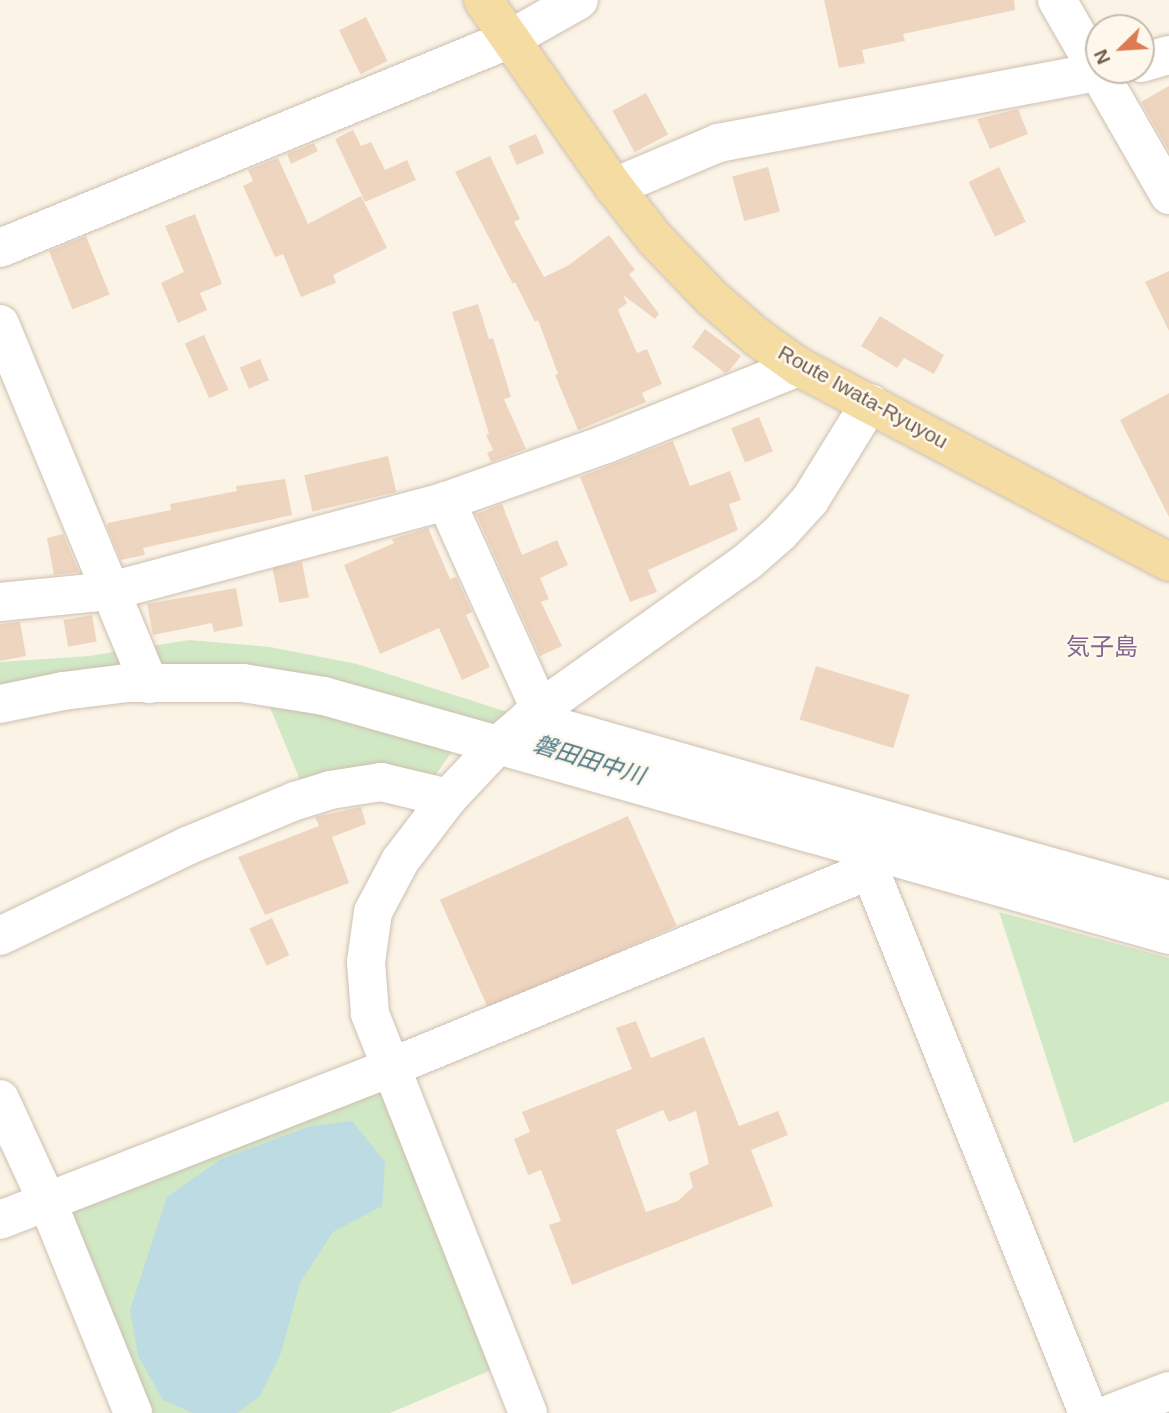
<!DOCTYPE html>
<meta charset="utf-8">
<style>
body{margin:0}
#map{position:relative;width:1169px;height:1413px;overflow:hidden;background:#fbf4e6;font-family:Helvetica,"Noto Sans JP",sans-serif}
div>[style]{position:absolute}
.green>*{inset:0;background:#d1e8c5}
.water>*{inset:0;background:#bcdbe3}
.building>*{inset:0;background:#eed5c0;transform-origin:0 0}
.roads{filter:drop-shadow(0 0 2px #cebfb0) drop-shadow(0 0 2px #cebfb0)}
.minor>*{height:38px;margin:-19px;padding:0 19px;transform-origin:19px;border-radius:19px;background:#fff}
.major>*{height:38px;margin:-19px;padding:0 19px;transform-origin:19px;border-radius:19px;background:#f5dca3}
span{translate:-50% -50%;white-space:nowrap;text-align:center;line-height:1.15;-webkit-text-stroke:5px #fef8ec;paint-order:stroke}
.street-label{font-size:21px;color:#725d4d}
.water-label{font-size:23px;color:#477685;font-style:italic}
.quarter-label{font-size:24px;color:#83658f}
.north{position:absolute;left:1085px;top:14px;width:70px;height:70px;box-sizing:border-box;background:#fef8ec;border:2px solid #c6baac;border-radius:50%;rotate:246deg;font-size:19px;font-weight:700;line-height:28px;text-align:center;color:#725d4d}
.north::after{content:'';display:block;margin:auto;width:24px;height:32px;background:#dd7b54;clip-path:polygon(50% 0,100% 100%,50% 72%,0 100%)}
</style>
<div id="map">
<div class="green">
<div style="clip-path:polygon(189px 640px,270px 647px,357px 664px,536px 721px,932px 833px,217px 683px,0 712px,0 662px,89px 656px)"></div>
<div style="clip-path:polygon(267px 700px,455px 747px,424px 792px,307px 797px)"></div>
<div style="clip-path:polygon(999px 912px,1169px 958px,1169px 1101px,1074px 1143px)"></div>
<div style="clip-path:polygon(381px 1071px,517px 1359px,390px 1413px,150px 1413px,65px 1195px)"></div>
</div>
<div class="water">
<div style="clip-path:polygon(352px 1121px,385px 1162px,382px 1206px,333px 1232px,300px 1283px,281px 1353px,260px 1396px,237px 1413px,193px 1413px,163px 1400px,138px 1356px,130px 1310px,167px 1197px,221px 1159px,311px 1126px)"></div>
</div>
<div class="building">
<div style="clip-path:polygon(824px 0,1014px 0,1015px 10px,903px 34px,905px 41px,862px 50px,865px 63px,839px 68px)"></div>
<div style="left:366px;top:17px;width:49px;height:30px;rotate:64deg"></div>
<div style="clip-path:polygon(1169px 86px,1169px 151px,1141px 102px)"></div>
<div style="left:646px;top:93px;width:47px;height:38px;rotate:62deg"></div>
<div style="clip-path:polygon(1018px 109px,1028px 134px,990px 149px,977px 119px)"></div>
<div style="clip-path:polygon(353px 130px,361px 146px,371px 142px,385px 170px,407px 160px,416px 180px,365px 202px,335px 139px)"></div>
<div style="left:536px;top:134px;width:21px;height:30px;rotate:67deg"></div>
<div style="clip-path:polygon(314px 143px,318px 151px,291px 164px,287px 154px)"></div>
<div style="clip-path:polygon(490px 156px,520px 219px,514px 222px,544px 277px,569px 265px,609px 235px,635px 270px,629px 274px,659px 314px,655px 319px,623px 295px,627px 303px,618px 310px,637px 353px,647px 349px,662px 384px,642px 393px,646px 402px,578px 430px,555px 375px,558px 374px,538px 320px,535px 322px,515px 282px,513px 284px,455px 172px)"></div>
<div style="clip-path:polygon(278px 158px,308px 224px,361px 196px,387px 248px,333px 275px,336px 283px,301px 297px,283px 254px,275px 257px,243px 186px,253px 181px,248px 170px)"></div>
<div style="left:768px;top:167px;width:46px;height:37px;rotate:75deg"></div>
<div style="left:999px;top:167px;width:61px;height:34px;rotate:64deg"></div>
<div style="clip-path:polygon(195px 214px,222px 284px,200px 293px,207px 310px,178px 323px,161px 283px,184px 272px,165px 226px)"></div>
<div style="left:86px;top:236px;width:63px;height:40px;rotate:68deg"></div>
<div style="clip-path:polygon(1169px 271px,1169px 331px,1145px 282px)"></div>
<div style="clip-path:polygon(478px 304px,489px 339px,493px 338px,511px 397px,504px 399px,526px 449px,491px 462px,487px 453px,493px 450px,486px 435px,489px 434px,452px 312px)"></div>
<div style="clip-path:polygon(880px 316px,944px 355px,934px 374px,904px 358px,897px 368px,861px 346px)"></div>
<div style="clip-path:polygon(705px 329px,741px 356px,729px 371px,725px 373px,692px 347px)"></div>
<div style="left:204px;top:335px;width:60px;height:21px;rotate:66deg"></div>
<div style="left:260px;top:359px;width:23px;height:22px;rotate:67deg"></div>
<div style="clip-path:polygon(1169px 393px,1169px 517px,1120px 420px)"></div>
<div style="left:759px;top:417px;width:37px;height:30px;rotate:68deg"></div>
<div style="clip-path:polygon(673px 441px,690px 486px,730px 471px,741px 500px,729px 504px,738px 530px,648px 570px,657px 592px,630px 602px,580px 477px)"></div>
<div style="left:388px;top:456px;width:37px;height:86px;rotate:77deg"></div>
<div style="clip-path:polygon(285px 479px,292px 515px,143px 548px,145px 555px,121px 560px,107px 526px,108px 523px,171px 510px,170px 504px,237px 491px,236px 486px)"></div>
<div style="clip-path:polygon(502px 504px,522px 555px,557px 540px,568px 565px,540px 578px,549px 599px,541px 602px,562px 646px,540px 656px,476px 514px)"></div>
<div style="clip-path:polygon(428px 528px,450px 579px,456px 577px,472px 612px,466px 615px,490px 667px,462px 680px,439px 628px,380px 654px,344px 565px,394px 543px,392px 539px)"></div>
<div style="clip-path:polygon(63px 534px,79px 572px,54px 575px,47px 538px)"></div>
<div style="left:302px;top:562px;width:36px;height:30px;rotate:79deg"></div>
<div style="clip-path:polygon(236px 588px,243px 626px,214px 632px,212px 623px,153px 635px,147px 604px)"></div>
<div style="left:92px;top:615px;width:27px;height:29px;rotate:80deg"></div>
<div style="clip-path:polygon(20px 622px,26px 656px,0 661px,0 624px)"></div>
<div style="left:816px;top:666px;width:98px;height:56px;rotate:17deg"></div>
<div style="clip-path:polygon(361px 807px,366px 824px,332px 837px,349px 883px,265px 915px,238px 857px,319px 826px,315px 817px)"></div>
<div style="left:628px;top:816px;width:120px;height:206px;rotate:66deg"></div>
<div style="left:272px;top:918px;width:41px;height:25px;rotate:65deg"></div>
<div style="clip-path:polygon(evenodd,636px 1021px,651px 1058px,704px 1037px,739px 1126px,778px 1111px,788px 1135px,751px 1150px,773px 1206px,572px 1285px,549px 1225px,561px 1221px,541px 1170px,528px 1175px,514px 1139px,530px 1132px,522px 1112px,632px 1069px,616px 1028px,636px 1021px,663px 1110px,669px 1122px,696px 1111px,709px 1164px,689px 1173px,693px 1187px,678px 1201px,646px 1212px,616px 1130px,663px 1110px)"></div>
</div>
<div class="roads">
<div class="minor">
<div style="left:1057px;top:0;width:225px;rotate:60.1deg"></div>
<div style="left:1141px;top:63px;width:29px;rotate:-16deg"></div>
<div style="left:614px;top:187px;width:113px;rotate:-22.9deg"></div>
<div style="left:718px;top:143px;width:396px;rotate:-10.6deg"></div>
<div style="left:0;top:248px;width:551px;rotate:-22.28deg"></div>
<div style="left:510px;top:39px;width:79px;rotate:-29.5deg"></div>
<div style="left:0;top:324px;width:390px;rotate:67.5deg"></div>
<div style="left:446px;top:501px;width:228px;rotate:65.7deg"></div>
<div style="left:0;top:602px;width:112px;rotate:-5.7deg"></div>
<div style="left:111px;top:591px;width:347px;rotate:-15deg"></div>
<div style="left:446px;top:501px;width:170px;rotate:-19.6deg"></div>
<div style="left:606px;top:444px;width:208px;rotate:-21.8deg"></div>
<div style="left:0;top:704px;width:64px;rotate:-11.7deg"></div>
<div style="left:63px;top:691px;width:64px;rotate:-7.1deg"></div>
<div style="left:127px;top:683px;width:116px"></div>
<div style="left:243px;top:683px;width:82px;rotate:9.1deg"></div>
<div style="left:324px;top:696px;width:878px;rotate:15.79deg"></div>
<div style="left:528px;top:719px;width:666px;rotate:15.77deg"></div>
<div style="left:878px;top:854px;width:18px;rotate:117deg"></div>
<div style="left:870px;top:870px;width:585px;rotate:68.13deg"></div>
<div style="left:0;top:936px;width:208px;rotate:-25.7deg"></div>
<div style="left:187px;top:846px;width:117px;rotate:-22.6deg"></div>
<div style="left:295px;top:801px;width:37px;rotate:-17deg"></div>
<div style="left:330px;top:790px;width:52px;rotate:-8.9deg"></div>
<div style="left:381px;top:782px;width:69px;rotate:13.4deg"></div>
<div style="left:0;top:1099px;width:112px;rotate:65.3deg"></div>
<div style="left:47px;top:1201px;width:229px;rotate:67.9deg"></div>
<div style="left:0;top:1220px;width:418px;rotate:-21.3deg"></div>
<div style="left:389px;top:1068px;width:520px;rotate:-22.37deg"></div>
<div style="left:528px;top:1413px;width:430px;rotate:-111.6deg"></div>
<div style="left:370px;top:1013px;width:51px;rotate:-94.5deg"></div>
<div style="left:366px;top:962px;width:50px;rotate:-82deg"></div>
<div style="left:373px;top:912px;width:58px;rotate:-62.1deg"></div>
<div style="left:400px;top:861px;width:79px;rotate:-52.7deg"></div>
<div style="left:448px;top:798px;width:71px;rotate:-46.7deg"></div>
<div style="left:497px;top:746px;width:57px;rotate:-40.7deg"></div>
<div style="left:540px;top:709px;width:254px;rotate:-35.4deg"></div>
<div style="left:747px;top:562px;width:44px;rotate:-41.3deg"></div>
<div style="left:780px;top:533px;width:45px;rotate:-47.7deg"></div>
<div style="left:810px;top:500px;width:114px;rotate:-58.3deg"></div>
<div style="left:1112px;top:1413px;width:61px;rotate:-21.1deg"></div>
</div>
<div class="major">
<div style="left:483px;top:0;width:228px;rotate:55deg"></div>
<div style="left:614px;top:187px;width:66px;rotate:51.7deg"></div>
<div style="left:655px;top:239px;width:82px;rotate:46deg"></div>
<div style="left:712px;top:298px;width:60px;rotate:40.9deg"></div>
<div style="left:757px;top:337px;width:52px;rotate:35.5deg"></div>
<div style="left:799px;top:367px;width:418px;rotate:27.8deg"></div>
</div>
</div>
<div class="street-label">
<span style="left:863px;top:397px;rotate:29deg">Route Iwata-Ryuyou</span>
</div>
<div class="water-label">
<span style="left:589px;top:760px;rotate:17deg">磐田田中川</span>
</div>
<div class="quarter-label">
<span style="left:1102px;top:647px">気子島</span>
</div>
<div class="north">N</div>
</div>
